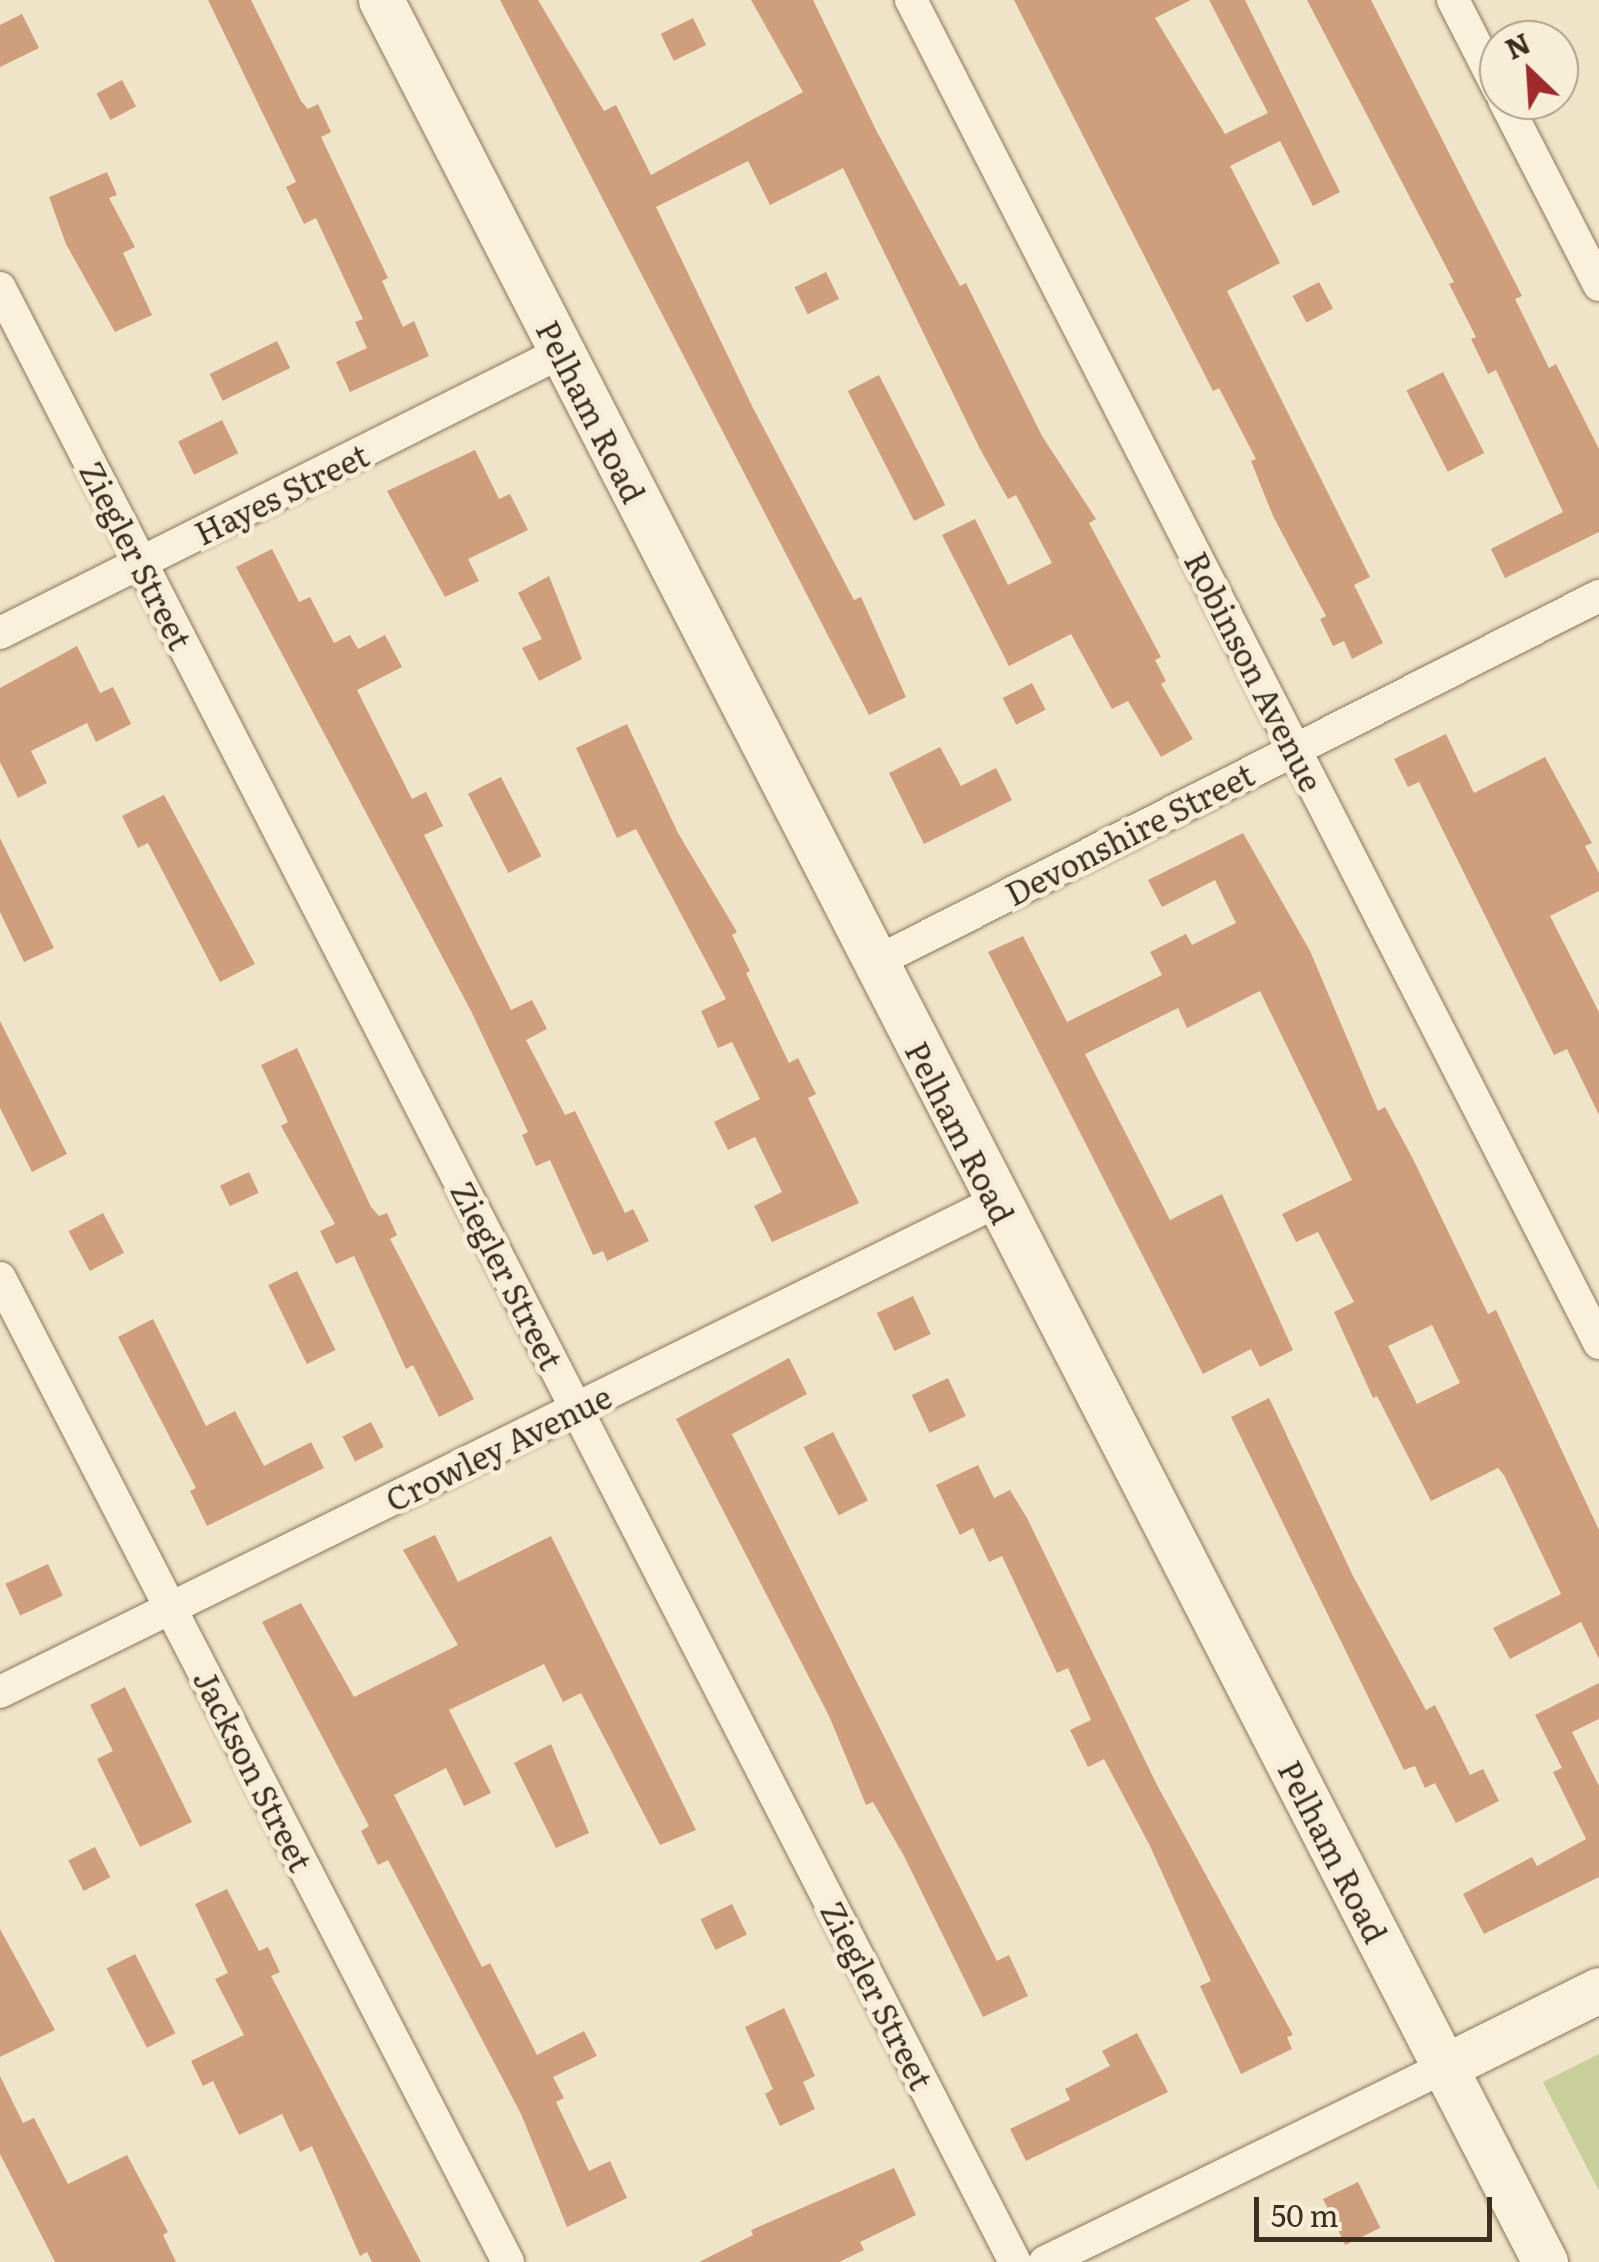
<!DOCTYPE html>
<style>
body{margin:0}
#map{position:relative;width:1599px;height:2262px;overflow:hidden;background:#f0e4c8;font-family:Literata,serif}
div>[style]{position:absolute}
.green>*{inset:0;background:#c9cf9b}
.building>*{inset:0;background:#cf9f7d;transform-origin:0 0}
.roads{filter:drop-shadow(0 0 2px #8d765c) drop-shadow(0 0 2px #8d765c)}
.street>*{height:32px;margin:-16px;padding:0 16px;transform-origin:16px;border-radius:16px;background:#faf1dc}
.secondary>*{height:45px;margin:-22.5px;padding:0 22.5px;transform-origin:22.5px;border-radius:22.5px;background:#faf1dc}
span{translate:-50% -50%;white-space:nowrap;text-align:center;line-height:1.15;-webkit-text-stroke:10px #f7eed8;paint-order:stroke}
.street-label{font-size:32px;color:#3d2e20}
.north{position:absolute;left:1479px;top:20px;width:100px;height:100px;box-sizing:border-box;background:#f7eed8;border:2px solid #ada18e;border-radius:50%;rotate:335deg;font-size:28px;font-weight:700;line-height:40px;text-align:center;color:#3d2e20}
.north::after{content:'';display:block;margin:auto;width:35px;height:45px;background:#9e2a2b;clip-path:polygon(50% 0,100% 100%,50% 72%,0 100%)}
.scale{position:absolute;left:1254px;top:2197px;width:238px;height:45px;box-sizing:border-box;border:5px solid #3d2e20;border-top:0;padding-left:12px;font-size:30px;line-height:35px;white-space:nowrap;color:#3d2e20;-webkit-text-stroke:8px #f7eed8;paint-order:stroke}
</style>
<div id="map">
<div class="green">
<div style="clip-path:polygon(1599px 2054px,1599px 2191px,1543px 2082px)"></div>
</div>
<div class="building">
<div style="clip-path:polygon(208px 0,251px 0,301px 101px,308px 109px,318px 104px,331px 132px,321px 137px,388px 278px,382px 281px,403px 327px,414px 321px,429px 356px,350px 392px,336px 362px,367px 348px,355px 322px,363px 319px,316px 218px,304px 224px,286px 187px,296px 182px)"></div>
<div style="clip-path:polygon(500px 0,538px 0,604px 111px,616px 105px,651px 175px,803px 92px,751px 0,813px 0,876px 130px,960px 286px,966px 283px,1042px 436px,1096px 519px,1089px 523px,1161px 657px,1155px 660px,1166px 681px,1161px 684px,1193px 739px,1161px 757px,1128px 701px,1112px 709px,1071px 634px,1009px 666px,942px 535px,975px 519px,1008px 585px,1052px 563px,1016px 495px,1008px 499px,980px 449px,843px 168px,770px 205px,748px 161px,656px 207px,753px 408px,854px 600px,861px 597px,906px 697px,869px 715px)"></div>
<div style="clip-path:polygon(1014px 0,1191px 0,1155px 18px,1225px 134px,1268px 113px,1209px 0,1245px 0,1340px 192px,1313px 206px,1280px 141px,1230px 166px,1280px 263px,1227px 291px,1370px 577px,1354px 585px,1383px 643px,1352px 659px,1344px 641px,1333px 646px,1320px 619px,1326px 616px,1273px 516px,1251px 461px,1256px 459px,1219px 388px,1213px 391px)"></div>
<div style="clip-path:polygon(1307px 0,1371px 0,1522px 296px,1515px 299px,1549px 368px,1556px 364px,1599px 449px,1599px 532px,1505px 578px,1491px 549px,1563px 512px,1496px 370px,1488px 374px,1471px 339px,1476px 337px,1449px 284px,1454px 282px)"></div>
<div style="clip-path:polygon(22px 14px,39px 48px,0 67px,0 25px)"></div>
<div style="left:693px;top:18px;width:30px;height:36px;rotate:64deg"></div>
<div style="left:122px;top:80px;width:30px;height:29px;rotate:62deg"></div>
<div style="clip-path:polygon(107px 172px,117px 195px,109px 198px,135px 247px,123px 253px,152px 315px,115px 332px,66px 244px,49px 197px)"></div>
<div style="left:826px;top:272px;width:30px;height:35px;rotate:64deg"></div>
<div style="left:1319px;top:282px;width:30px;height:30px;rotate:62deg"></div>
<div style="left:277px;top:341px;width:30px;height:75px;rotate:64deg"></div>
<div style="left:1443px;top:372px;width:91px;height:41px;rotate:63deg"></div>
<div style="left:879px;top:375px;width:146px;height:35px;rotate:63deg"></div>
<div style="left:222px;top:420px;width:37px;height:49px;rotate:64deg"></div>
<div style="clip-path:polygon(475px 450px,499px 499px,510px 494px,528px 530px,468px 559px,479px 581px,445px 597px,387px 491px)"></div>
<div style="clip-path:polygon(272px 549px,299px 602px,310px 597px,334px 643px,350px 635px,358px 649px,385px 635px,402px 667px,357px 690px,412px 799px,426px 792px,443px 826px,424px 835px,511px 1010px,532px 1000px,547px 1029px,526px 1040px,565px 1115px,575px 1111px,625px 1213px,633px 1209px,649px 1241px,607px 1261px,603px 1251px,593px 1255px,550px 1160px,536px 1166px,522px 1135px,528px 1132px,471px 1011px,236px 567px)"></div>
<div style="clip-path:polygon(549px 576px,582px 659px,539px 681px,522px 648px,542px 639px,518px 593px)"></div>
<div style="clip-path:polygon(77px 646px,100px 693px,113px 687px,131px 724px,96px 742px,87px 723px,31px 751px,47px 783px,18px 798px,0 762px,0 688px)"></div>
<div style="left:1032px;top:683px;width:30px;height:33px;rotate:63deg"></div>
<div style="clip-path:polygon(627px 724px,678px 833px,737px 932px,732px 935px,750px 971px,746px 973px,789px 1063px,798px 1058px,816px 1094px,808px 1098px,859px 1203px,772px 1242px,754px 1206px,782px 1192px,755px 1137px,728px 1150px,714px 1122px,760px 1099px,732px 1042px,718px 1048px,701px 1011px,726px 999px,636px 829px,617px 838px,576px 748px)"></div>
<div style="clip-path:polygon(1446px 734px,1474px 793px,1545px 757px,1592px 843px,1585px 846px,1599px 873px,1599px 891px,1550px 916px,1599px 1012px,1599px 1115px,1567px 1049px,1554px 1055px,1419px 782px,1408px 787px,1394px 759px)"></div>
<div style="clip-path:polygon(940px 747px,961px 786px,996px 768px,1012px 800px,924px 844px,889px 773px)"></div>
<div style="left:501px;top:777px;width:89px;height:37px;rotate:63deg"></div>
<div style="clip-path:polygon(164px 795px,255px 964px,220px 982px,148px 843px,138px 848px,122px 816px)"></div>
<div style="clip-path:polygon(evenodd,1243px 833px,1310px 951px,1378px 1111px,1385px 1107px,1413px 1159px,1488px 1314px,1496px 1310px,1599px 1530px,1599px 1659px,1581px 1622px,1510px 1659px,1493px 1628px,1561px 1594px,1504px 1475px,1498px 1468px,1431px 1501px,1377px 1396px,1373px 1398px,1334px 1312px,1354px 1302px,1318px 1232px,1296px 1242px,1282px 1214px,1352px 1180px,1260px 991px,1187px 1028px,1178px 1008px,1085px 1054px,1170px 1220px,1222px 1194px,1293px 1350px,1260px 1367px,1251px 1349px,1203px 1374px,988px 952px,1023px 936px,1067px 1022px,1162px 975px,1150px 952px,1186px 934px,1192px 945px,1236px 923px,1215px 880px,1162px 907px,1148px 880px,1243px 833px,1432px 1325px,1460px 1383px,1417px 1404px,1388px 1346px,1432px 1325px)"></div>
<div style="clip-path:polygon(0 838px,54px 948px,24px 962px,0 912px)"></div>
<div style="clip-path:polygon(0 1021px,67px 1154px,32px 1172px,0 1108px)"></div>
<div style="clip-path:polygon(297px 1048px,371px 1207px,379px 1216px,387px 1213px,397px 1235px,390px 1239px,474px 1399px,439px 1417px,413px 1365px,406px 1369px,354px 1256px,336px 1264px,320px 1231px,335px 1224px,281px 1126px,288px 1122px,261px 1065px)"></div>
<div style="left:249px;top:1172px;width:23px;height:32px;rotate:65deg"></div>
<div style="left:103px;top:1213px;width:45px;height:39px;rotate:62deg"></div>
<div style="left:297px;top:1271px;width:88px;height:32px;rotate:64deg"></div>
<div style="left:913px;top:1296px;width:42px;height:40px;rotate:65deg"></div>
<div style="clip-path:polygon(153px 1319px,206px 1426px,235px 1411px,264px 1466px,311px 1442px,324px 1468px,207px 1526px,190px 1491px,196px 1488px,118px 1337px)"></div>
<div style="clip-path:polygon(789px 1358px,807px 1394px,732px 1434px,997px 1961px,1009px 1955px,1028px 1996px,983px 2017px,904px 1856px,873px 1802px,866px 1805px,829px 1716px,676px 1419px)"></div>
<div style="left:948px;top:1378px;width:42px;height:40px;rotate:65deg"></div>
<div style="clip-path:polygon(1269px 1398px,1353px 1576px,1426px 1710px,1435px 1705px,1470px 1775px,1483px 1769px,1499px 1801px,1456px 1823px,1435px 1783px,1425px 1788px,1415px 1766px,1404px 1770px,1231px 1417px)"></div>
<div style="left:371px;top:1422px;width:28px;height:32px;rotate:63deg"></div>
<div style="left:833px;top:1432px;width:77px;height:33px;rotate:63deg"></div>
<div style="clip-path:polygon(978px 1465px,994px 1498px,1010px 1490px,1027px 1518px,1157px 1785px,1293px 2035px,1287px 2037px,1292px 2049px,1241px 2074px,1200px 1986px,1211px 1981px,1150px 1846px,1104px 1759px,1088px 1767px,1070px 1730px,1091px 1720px,1068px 1668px,1057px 1673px,1002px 1556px,989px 1562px,973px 1528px,960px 1535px,936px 1485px)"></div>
<div style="clip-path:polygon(435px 1535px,458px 1582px,551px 1536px,696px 1830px,660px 1845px,581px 1693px,563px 1702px,544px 1664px,449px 1710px,491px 1793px,464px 1806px,446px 1768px,394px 1795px,482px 1967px,490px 1963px,537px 2055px,584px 2031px,597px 2056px,553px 2077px,564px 2098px,556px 2102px,589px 2171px,610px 2161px,627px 2198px,567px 2227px,521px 2114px,388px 1860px,378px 1865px,361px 1831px,369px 1826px,262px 1622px,301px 1603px,354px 1697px,458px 1645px,403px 1550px)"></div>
<div style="left:48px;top:1564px;width:35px;height:47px;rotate:65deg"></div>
<div style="clip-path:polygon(1599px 1683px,1599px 1719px,1572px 1732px,1599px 1786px,1599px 1877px,1484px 1934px,1463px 1894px,1532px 1857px,1537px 1866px,1586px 1839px,1553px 1772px,1562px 1768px,1535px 1715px)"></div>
<div style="clip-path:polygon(125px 1687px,192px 1822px,140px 1847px,97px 1759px,113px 1751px,90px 1705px)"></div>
<div style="clip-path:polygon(551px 1744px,589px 1833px,556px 1848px,514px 1763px)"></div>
<div style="left:95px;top:1847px;width:34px;height:30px;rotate:63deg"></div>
<div style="clip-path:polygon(227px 1889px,259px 1951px,268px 1947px,280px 1972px,271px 1976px,421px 2262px,372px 2262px,367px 2252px,360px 2256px,312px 2146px,300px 2152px,282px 2114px,239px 2135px,213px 2081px,203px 2086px,191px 2061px,244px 2035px,215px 1979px,228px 1973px,195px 1904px)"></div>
<div style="left:732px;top:1904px;width:34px;height:35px;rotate:64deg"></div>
<div style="clip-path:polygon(0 1929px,55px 2030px,0 2057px)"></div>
<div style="left:135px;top:1954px;width:89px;height:32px;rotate:63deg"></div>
<div style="clip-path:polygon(784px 2008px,815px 2076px,803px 2082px,815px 2109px,780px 2126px,765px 2094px,773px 2089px,745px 2027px)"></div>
<div style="clip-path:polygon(1137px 2033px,1168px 2092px,1026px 2161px,1010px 2129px,1070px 2100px,1065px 2089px,1110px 2066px,1102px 2051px)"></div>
<div style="clip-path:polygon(0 2076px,23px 2123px,34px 2118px,68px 2184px,127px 2155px,168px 2232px,163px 2235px,176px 2262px,55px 2262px,0 2154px)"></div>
<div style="clip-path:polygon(894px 2168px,916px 2215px,860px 2242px,864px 2250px,839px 2262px,699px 2262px,753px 2235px,751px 2230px)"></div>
<div style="left:1358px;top:2182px;width:51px;height:39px;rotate:64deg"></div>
</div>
<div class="roads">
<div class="street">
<div style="left:911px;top:0;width:1509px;rotate:62.87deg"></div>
<div style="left:1453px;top:0;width:101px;rotate:62.9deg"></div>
<div style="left:1504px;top:100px;width:208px;rotate:62.8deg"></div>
<div style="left:0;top:288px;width:2220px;rotate:62.79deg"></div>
<div style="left:0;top:633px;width:628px;rotate:-26.57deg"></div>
<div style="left:874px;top:963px;width:813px;rotate:-26.85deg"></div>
<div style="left:0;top:1278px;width:1107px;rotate:62.69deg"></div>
<div style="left:0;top:1692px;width:1110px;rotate:-26.2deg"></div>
<div style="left:1045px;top:2262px;width:446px;rotate:-26deg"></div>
</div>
<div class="secondary">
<div style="left:381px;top:0;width:2544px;rotate:62.77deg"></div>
<div style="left:1446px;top:2066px;width:171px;rotate:-26.4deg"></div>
</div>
</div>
<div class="street-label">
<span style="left:592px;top:411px;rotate:63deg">Pelham Road</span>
<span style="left:281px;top:493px;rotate:-26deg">Hayes Street</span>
<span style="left:137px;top:555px;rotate:63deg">Ziegler Street</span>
<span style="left:1255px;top:671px;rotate:63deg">Robinson Avenue</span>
<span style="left:1129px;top:833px;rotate:-27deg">Devonshire Street</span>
<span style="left:961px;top:1132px;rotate:63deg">Pelham Road</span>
<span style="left:508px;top:1275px;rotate:63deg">Ziegler Street</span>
<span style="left:498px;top:1447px;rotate:-26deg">Crowley Avenue</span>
<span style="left:254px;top:1770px;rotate:63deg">Jackson Street</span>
<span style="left:1334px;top:1851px;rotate:63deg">Pelham Road</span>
<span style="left:878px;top:1995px;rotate:63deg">Ziegler Street</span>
</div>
<div class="north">N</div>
<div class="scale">50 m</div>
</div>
